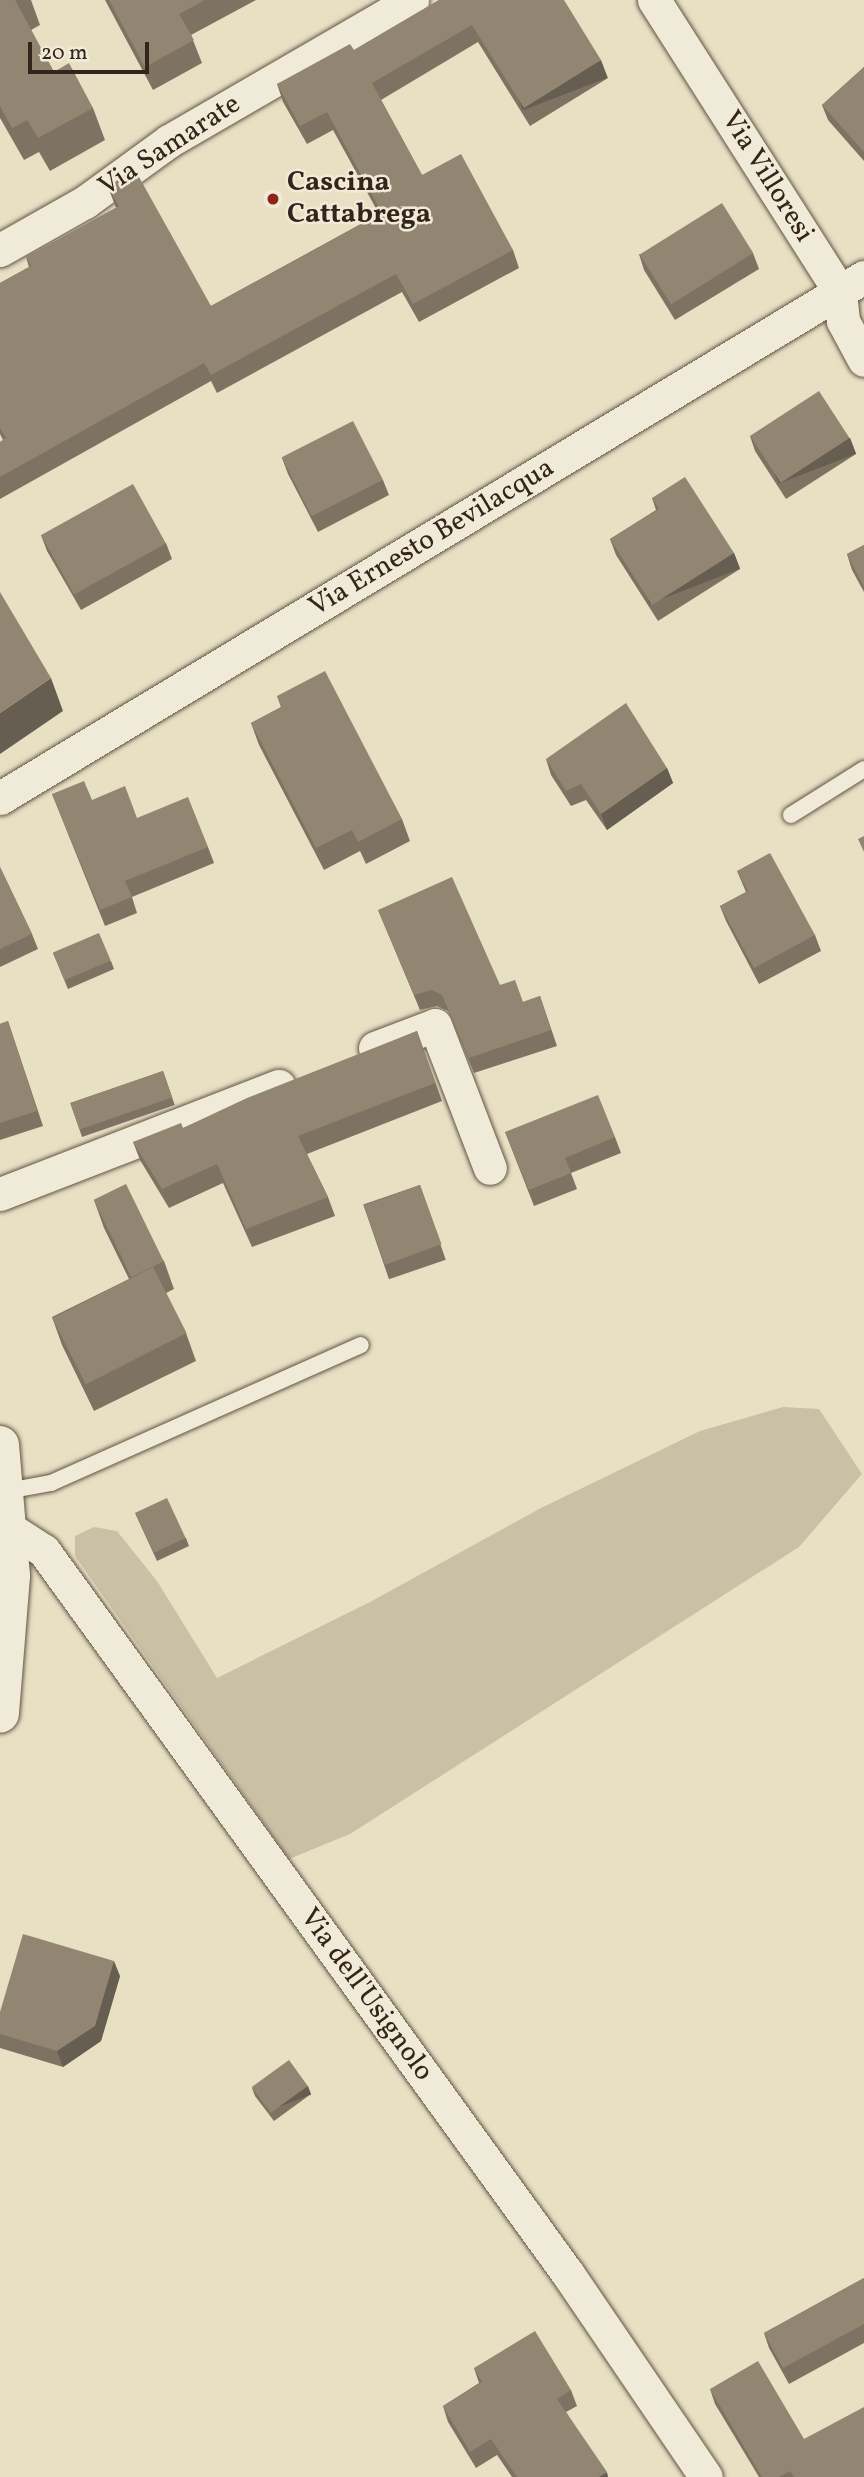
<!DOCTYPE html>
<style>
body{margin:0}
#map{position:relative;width:864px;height:2477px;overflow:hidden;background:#e8e0c3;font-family:Vollkorn,serif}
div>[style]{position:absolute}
.green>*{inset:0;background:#cac0a6}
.roads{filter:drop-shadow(0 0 2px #625345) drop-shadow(0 0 2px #625345)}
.lane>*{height:16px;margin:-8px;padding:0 8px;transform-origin:8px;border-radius:8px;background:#f0ebd8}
.street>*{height:33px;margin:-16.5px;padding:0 16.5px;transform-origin:16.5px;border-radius:16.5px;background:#f0ebd8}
.secondary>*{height:38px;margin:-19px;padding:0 19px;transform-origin:19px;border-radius:19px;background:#f0ebd8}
.wall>*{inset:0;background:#7e7362;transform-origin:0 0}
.shaded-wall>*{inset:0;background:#665e50;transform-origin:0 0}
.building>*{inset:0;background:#928672;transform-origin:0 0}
.dots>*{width:19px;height:19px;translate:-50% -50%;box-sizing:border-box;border:4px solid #f0ebd8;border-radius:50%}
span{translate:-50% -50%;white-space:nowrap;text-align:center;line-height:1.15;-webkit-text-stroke:5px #f0ebd8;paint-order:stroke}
.street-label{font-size:28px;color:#35241b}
.poi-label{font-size:28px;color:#35241b;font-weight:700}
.left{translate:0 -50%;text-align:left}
.scale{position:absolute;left:28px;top:42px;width:121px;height:32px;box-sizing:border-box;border:4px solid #35241b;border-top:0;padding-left:9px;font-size:21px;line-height:24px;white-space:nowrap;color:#35241b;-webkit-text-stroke:5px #f0ebd8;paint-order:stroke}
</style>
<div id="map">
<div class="green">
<div style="clip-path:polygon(783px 1407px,819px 1409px,862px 1474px,799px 1547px,350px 1834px,289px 1859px,75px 1556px,75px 1536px,94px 1527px,117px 1531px,157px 1581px,217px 1678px,372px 1601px,541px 1508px,700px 1431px)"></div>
</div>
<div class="roads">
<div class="lane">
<div style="left:791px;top:815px;width:86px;rotate:-32.2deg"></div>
<div style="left:7px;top:1491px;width:45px;rotate:-10.3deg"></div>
<div style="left:51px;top:1483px;width:339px;rotate:-24deg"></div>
</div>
<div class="street">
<div style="left:654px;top:0;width:346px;rotate:57.5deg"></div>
<div style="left:840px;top:292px;width:29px;rotate:84deg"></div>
<div style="left:843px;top:321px;width:44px;rotate:61.7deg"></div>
<div style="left:0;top:250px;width:98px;rotate:-29.5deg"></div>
<div style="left:85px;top:202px;width:104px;rotate:-36deg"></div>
<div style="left:169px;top:141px;width:281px;rotate:-30.1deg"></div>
<div style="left:0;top:798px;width:1009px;rotate:-31.09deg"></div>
<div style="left:375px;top:1048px;width:64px;rotate:-21deg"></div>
<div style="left:435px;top:1025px;width:153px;rotate:69deg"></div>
<div style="left:0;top:1194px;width:299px;rotate:-21.2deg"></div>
<div style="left:10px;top:1529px;width:40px;rotate:32.9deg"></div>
<div style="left:44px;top:1551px;width:893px;rotate:54.07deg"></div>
<div style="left:568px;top:2274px;width:245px;rotate:55.8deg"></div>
</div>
<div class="secondary">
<div style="left:0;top:1445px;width:131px;rotate:85.2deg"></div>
<div style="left:11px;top:1576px;width:138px;rotate:94.6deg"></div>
</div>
</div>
<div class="wall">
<div style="clip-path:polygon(0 0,31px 0,40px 25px,31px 30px,54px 72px,93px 108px,105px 140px,50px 171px,39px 152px,24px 160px,0 118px)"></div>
<div style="clip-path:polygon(105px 0,256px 0,191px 35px,202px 63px,153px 90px)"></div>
<div style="clip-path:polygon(439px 0,608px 78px,530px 126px,478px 42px,381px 100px,422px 175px,513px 250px,519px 268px,419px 322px,402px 292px,217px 393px,211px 381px,0 499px,0 442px,3px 440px,0 434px,0 283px,29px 267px,26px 257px,116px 208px,108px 187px,211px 306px,379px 214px,333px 130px,307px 144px,283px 102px,277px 84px,354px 50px)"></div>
<div style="clip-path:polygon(864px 67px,864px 161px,828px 120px,822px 105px)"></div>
<div style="clip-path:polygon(753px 253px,759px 269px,675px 320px,644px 270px,639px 254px)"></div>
<div style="clip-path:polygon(750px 436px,850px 438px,856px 454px,786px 499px,755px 451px)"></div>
<div style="clip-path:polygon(282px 458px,383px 480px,389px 495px,318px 532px,288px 474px)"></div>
<div style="clip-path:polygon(652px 498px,734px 553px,740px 569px,658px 621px,616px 555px,610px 539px,656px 510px)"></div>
<div style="clip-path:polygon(41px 535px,166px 543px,172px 559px,81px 610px,47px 551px)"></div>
<div style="clip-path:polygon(864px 545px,864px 592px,852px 570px,847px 554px)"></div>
<div style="clip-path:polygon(277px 696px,402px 819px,410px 841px,366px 864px,360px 851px,324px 870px,259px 745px,251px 723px,281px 707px)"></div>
<div style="clip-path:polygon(546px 759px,667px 768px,673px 783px,607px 830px,586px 800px,571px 806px,551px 775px)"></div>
<div style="clip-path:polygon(52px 794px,92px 800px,208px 847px,214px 863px,132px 897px,137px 913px,105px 926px)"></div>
<div style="clip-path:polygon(0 867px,32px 934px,38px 949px,0 967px)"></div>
<div style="clip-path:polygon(737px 871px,815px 935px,821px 951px,759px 984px,726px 921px,720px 906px,746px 892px)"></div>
<div style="clip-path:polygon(378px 910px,500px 985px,523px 1002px,540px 996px,557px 1046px,474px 1073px,448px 1011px,437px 1006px,420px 1010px)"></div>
<div style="clip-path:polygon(53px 953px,111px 961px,114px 969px,68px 989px)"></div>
<div style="clip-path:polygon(8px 1021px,43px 1126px,0 1140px,0 1024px)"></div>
<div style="clip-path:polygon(417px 1031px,442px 1101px,307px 1154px,328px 1197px,335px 1216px,252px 1247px,223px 1183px,169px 1208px,140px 1160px,133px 1142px,183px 1128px)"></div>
<div style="left:163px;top:1071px;width:36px;height:98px;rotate:71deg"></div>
<div style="clip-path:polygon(505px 1132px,615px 1137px,621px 1153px,571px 1173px,577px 1189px,534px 1206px)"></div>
<div style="left:420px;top:1185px;width:79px;height:60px;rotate:71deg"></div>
<div style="clip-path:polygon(94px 1200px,164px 1261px,174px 1289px,166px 1293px,186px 1333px,196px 1361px,94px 1411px,62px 1345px,52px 1317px,129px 1279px,104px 1228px)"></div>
<div style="clip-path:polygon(135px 1513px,186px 1538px,189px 1546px,157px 1561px)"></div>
<div style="clip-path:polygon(120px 1976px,101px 2041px,63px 2067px,0 2048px,0 2012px)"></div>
<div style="clip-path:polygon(252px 2088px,311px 2094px,274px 2121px,255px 2096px)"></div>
<div style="clip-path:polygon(864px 2278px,864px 2343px,789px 2384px,769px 2348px,764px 2333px)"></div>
<div style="clip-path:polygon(474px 2368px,571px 2390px,577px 2406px,566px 2412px,608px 2477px,512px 2477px,497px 2455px,476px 2468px,448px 2422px,443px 2406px,479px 2383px)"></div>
<div style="clip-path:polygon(710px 2389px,804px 2439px,864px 2477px,759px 2477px,715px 2404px)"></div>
</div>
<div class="shaded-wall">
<div style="left:601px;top:60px;width:19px;height:91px;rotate:69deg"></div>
<div style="left:850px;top:438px;width:17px;height:83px;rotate:69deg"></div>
<div style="left:734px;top:553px;width:17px;height:97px;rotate:69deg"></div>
<div style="clip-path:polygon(51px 678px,63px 711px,0 754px,0 713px)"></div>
<div style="clip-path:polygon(667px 768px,673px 783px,607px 830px,601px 814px)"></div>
<div style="clip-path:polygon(114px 1961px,120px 1976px,101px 2041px,63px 2067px,57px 2051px)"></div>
<div style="left:308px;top:2086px;width:9px;height:46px;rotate:69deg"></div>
<div style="clip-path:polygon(607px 2472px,608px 2477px,599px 2477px)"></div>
</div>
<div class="building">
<div style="clip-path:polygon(0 0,15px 0,54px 72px,69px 63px,93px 108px,38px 138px,27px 120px,12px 128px,0 106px)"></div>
<div style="clip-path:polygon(109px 0,205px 0,179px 14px,194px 40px,145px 67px)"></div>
<div style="clip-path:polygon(439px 0,564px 0,601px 60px,524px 108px,472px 25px,372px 83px,422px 175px,461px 154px,513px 250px,413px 304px,396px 274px,211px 375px,204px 363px,0 477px,0 442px,6px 438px,0 428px,0 283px,31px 266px,26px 257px,119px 206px,108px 187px,134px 168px,211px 306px,382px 213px,327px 112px,300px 126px,277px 84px,350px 44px,354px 50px)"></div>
<div style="clip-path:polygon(864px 67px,864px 152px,822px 105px)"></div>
<div style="left:722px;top:203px;width:59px;height:97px;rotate:58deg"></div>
<div style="left:819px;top:391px;width:56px;height:82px;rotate:57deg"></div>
<div style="left:353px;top:421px;width:66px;height:80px;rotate:63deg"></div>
<div style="clip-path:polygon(685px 477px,734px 553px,652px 605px,610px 539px,659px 509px,652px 498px)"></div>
<div style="left:133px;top:484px;width:68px;height:105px;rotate:61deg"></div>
<div style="clip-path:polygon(864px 545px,864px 587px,847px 554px)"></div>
<div style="clip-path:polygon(0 592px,51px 678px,0 713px)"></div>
<div style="clip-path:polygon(325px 671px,402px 819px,358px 842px,352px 830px,316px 848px,251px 723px,282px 707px,277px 696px)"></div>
<div style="clip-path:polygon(626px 703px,667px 768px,601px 814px,581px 784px,566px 791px,546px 759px)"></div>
<div style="clip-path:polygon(84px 781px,92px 800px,125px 786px,137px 818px,188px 797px,208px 847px,125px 881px,132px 897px,100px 910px,52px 794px)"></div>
<div style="clip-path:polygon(864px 836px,864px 852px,858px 839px)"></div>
<div style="clip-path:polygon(770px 853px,815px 935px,754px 968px,720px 906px,748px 891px,737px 871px)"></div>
<div style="clip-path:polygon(0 867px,32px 934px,0 949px)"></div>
<div style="clip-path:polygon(452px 877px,500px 985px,515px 980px,523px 1002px,540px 996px,551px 1030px,469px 1058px,442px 995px,432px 990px,414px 995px,378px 910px)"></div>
<div style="left:99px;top:933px;width:30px;height:50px;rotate:67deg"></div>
<div style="clip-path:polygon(8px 1021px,37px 1111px,0 1123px,0 1024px)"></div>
<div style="clip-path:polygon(417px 1031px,435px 1083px,298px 1136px,328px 1197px,246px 1229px,217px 1164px,162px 1189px,133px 1142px,181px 1123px,183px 1128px,247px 1098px)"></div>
<div style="left:163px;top:1071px;width:28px;height:98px;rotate:71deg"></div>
<div style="clip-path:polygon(598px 1095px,615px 1137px,565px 1158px,571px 1173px,529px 1190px,505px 1132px)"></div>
<div style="left:126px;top:1184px;width:86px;height:36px;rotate:64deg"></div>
<div style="left:420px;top:1185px;width:63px;height:60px;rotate:70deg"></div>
<div style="left:153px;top:1267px;width:74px;height:113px;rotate:63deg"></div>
<div style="left:167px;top:1498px;width:44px;height:35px;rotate:65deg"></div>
<div style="clip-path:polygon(23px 1934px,114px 1961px,95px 2026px,57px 2051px,0 2034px,0 2012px)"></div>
<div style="left:289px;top:2060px;width:32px;height:46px;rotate:54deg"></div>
<div style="clip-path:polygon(864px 2278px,864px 2324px,783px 2368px,764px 2333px)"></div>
<div style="clip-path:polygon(535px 2331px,571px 2390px,557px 2399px,607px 2472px,599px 2477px,517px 2477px,491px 2439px,470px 2452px,443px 2406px,482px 2382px,474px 2368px)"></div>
<div style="clip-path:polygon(758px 2361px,804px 2439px,864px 2407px,864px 2477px,794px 2477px,790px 2471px,779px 2477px,762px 2477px,710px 2389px)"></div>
</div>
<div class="dots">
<div style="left:273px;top:199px;background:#8f2418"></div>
</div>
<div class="street-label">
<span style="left:170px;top:146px;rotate:-33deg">Via Samarate</span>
<span style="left:767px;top:177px;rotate:58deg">Via Villoresi</span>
<span style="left:432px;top:538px;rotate:-31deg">Via Ernesto Bevilacqua</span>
<span style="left:366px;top:1995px;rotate:54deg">Via dell'Usignolo</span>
</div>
<div class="poi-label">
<span class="left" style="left:287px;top:199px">Cascina<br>Cattabrega</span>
</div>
<div class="scale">20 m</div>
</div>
